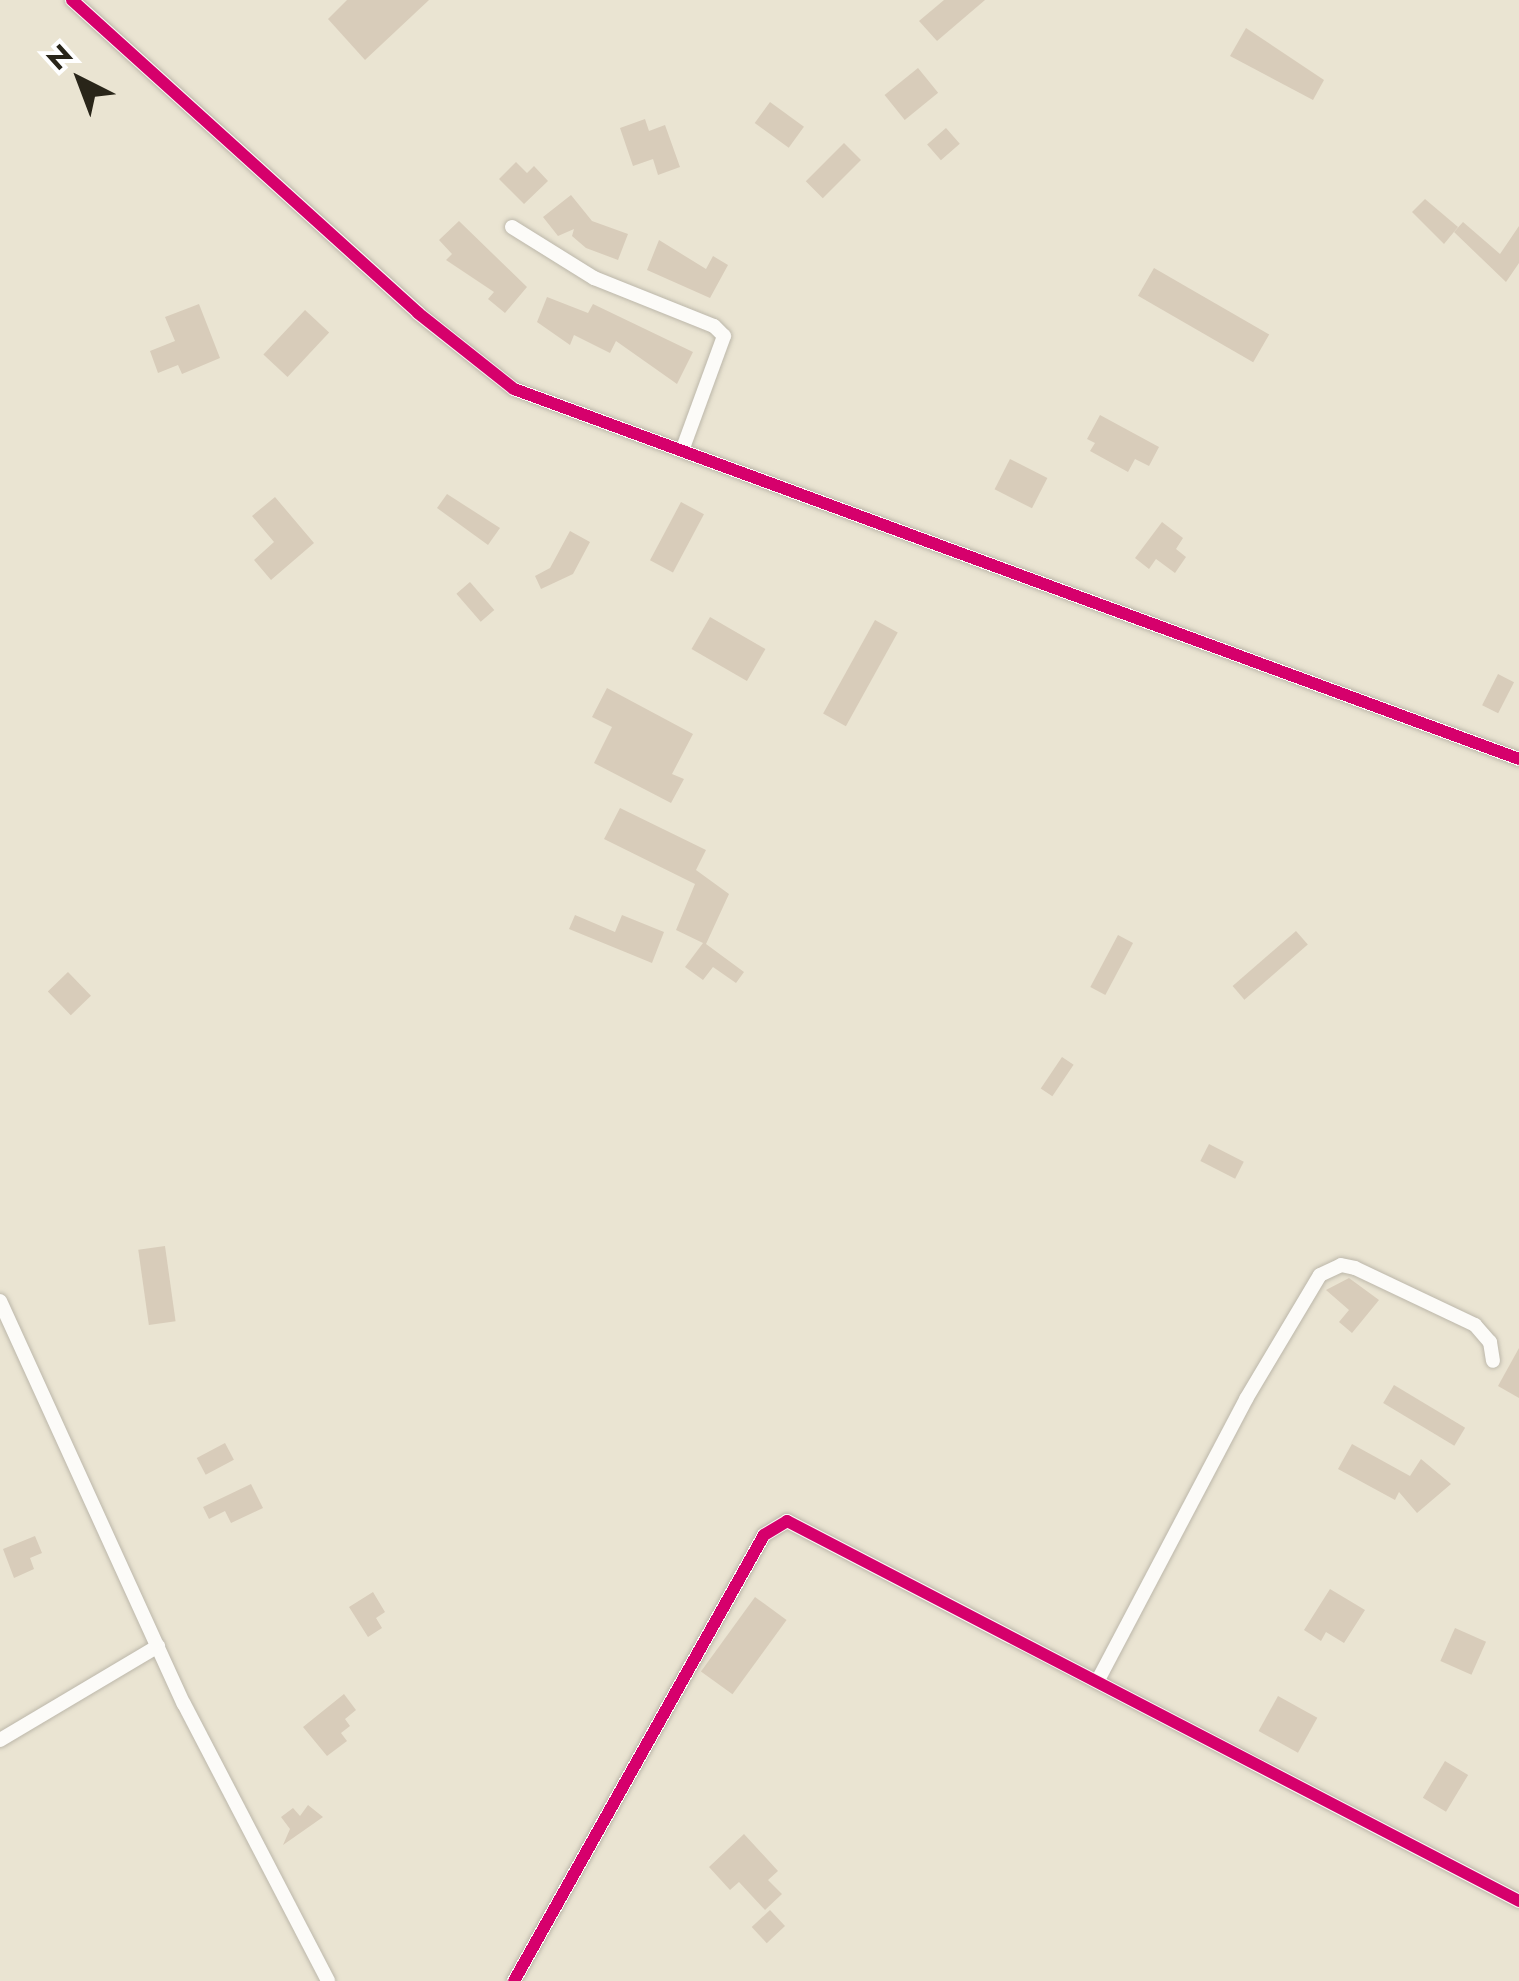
<!DOCTYPE html>
<style>
body{margin:0}
#map{position:relative;width:1519px;height:1981px;overflow:hidden;background:#eae4d2;font-family:Jost,sans-serif}
div>[style]{position:absolute}
.building>*{inset:0;background:#d8ccba;transform-origin:0 0}
.roads{filter:drop-shadow(0 0 2px #bcb7aa) drop-shadow(0 0 2px #bcb7aa)}
.street>*{height:14px;margin:-7px;padding:0 7px;transform-origin:7px;border-radius:7px;background:#fcfbf8}
.cycleway>*{height:12px;margin:-6px;padding:0 6px;transform-origin:6px;border-radius:6px;background:#d6006c}
span{translate:-50% -50%;white-space:nowrap;text-align:center;line-height:1.15;-webkit-text-stroke:8px #fff;paint-order:stroke}
.north{position:absolute;left:30px;top:30px;width:100px;height:100px;-webkit-text-stroke:8px #fff;paint-order:stroke;rotate:318deg;font-size:28px;font-weight:700;line-height:40px;text-align:center;color:#292519}
.north::after{content:'';display:block;margin:auto;width:35px;height:45px;background:#292519;clip-path:polygon(50% 0,100% 100%,50% 72%,0 100%)}
</style>
<div id="map">
<div class="building">
<div style="clip-path:polygon(347px 0,429px 0,365px 60px,328px 19px)"></div>
<div style="clip-path:polygon(944px 0,985px 0,937px 41px,919px 21px)"></div>
<div style="clip-path:polygon(1246px 28px,1324px 80px,1313px 100px,1230px 56px)"></div>
<div style="left:918px;top:68px;width:32px;height:43px;rotate:51deg"></div>
<div style="left:770px;top:102px;width:42px;height:26px;rotate:36deg"></div>
<div style="clip-path:polygon(645px 119px,649px 131px,665px 125px,680px 167px,658px 175px,653px 159px,633px 166px,620px 128px)"></div>
<div style="left:946px;top:128px;width:21px;height:25px;rotate:49deg"></div>
<div style="left:844px;top:143px;width:24px;height:54px;rotate:45deg"></div>
<div style="clip-path:polygon(516px 162px,527px 173px,534px 166px,548px 181px,524px 204px,499px 179px)"></div>
<div style="clip-path:polygon(571px 195px,592px 221px,628px 234px,618px 260px,586px 248px,572px 236px,574px 229px,558px 236px,543px 217px)"></div>
<div style="clip-path:polygon(1425px 199px,1458px 227px,1444px 244px,1412px 212px)"></div>
<div style="clip-path:polygon(459px 221px,527px 287px,505px 313px,488px 299px,494px 292px,446px 260px,452px 254px,439px 240px)"></div>
<div style="clip-path:polygon(1463px 222px,1500px 254px,1519px 226px,1519px 263px,1506px 282px,1454px 232px)"></div>
<div style="clip-path:polygon(659px 240px,706px 269px,713px 256px,728px 265px,710px 298px,647px 270px)"></div>
<div style="left:1154px;top:268px;width:133px;height:32px;rotate:30deg"></div>
<div style="clip-path:polygon(547px 297px,588px 313px,593px 304px,693px 352px,677px 384px,616px 341px,610px 353px,574px 335px,570px 345px,537px 322px)"></div>
<div style="clip-path:polygon(199px 304px,220px 358px,182px 374px,178px 365px,158px 373px,150px 351px,175px 341px,165px 317px)"></div>
<div style="left:305px;top:310px;width:33px;height:61px;rotate:43deg"></div>
<div style="clip-path:polygon(1100px 415px,1159px 447px,1149px 466px,1135px 459px,1128px 472px,1090px 451px,1095px 443px,1087px 439px)"></div>
<div style="left:1010px;top:459px;width:42px;height:34px;rotate:27deg"></div>
<div style="clip-path:polygon(447px 494px,500px 528px,488px 545px,437px 508px)"></div>
<div style="clip-path:polygon(275px 497px,314px 543px,271px 580px,254px 560px,274px 542px,252px 516px)"></div>
<div style="left:681px;top:502px;width:26px;height:66px;rotate:28deg"></div>
<div style="clip-path:polygon(1162px 522px,1183px 538px,1176px 549px,1186px 557px,1175px 573px,1156px 559px,1149px 569px,1135px 558px)"></div>
<div style="clip-path:polygon(570px 531px,590px 542px,573px 574px,541px 589px,535px 576px,550px 568px)"></div>
<div style="left:470px;top:582px;width:37px;height:18px;rotate:49deg"></div>
<div style="left:710px;top:617px;width:64px;height:37px;rotate:30deg"></div>
<div style="left:875px;top:620px;width:26px;height:107px;rotate:29deg"></div>
<div style="left:1498px;top:674px;width:18px;height:35px;rotate:27deg"></div>
<div style="clip-path:polygon(607px 688px,693px 734px,672px 774px,684px 779px,671px 803px,594px 763px,612px 727px,592px 717px)"></div>
<div style="clip-path:polygon(620px 808px,706px 850px,696px 870px,729px 894px,706px 944px,744px 972px,736px 983px,713px 967px,703px 980px,685px 967px,703px 943px,676px 930px,695px 884px,604px 839px)"></div>
<div style="clip-path:polygon(575px 915px,615px 932px,622px 915px,664px 932px,652px 963px,569px 929px)"></div>
<div style="left:1296px;top:931px;width:18px;height:84px;rotate:49deg"></div>
<div style="left:1118px;top:935px;width:17px;height:59px;rotate:28deg"></div>
<div style="left:68px;top:972px;width:33px;height:28px;rotate:46deg"></div>
<div style="left:1062px;top:1057px;width:14px;height:38px;rotate:34deg"></div>
<div style="left:1209px;top:1144px;width:39px;height:19px;rotate:27deg"></div>
<div style="left:165px;top:1246px;width:76px;height:27px;rotate:82deg"></div>
<div style="clip-path:polygon(1349px 1278px,1379px 1300px,1352px 1333px,1339px 1322px,1349px 1310px,1326px 1290px)"></div>
<div style="clip-path:polygon(1519px 1348px,1519px 1398px,1498px 1386px)"></div>
<div style="left:1394px;top:1385px;width:83px;height:21px;rotate:31deg"></div>
<div style="left:225px;top:1443px;width:19px;height:32px;rotate:62deg"></div>
<div style="clip-path:polygon(1352px 1444px,1410px 1476px,1421px 1459px,1451px 1484px,1417px 1513px,1399px 1492px,1395px 1500px,1338px 1469px)"></div>
<div style="clip-path:polygon(251px 1484px,263px 1508px,231px 1523px,225px 1511px,209px 1519px,203px 1507px)"></div>
<div style="clip-path:polygon(35px 1536px,42px 1553px,30px 1558px,34px 1569px,14px 1578px,3px 1549px)"></div>
<div style="clip-path:polygon(1330px 1589px,1365px 1610px,1344px 1643px,1326px 1632px,1321px 1641px,1304px 1630px)"></div>
<div style="clip-path:polygon(373px 1592px,385px 1612px,376px 1618px,382px 1628px,368px 1637px,349px 1607px)"></div>
<div style="left:755px;top:1597px;width:39px;height:92px;rotate:36deg"></div>
<div style="left:1455px;top:1628px;width:34px;height:36px;rotate:24deg"></div>
<div style="clip-path:polygon(344px 1694px,356px 1710px,345px 1719px,350px 1726px,341px 1733px,347px 1741px,327px 1756px,303px 1727px)"></div>
<div style="left:1278px;top:1696px;width:45px;height:40px;rotate:29deg"></div>
<div style="left:1445px;top:1761px;width:27px;height:43px;rotate:31deg"></div>
<div style="clip-path:polygon(308px 1805px,323px 1817px,283px 1845px,290px 1829px,281px 1817px,293px 1808px,300px 1816px)"></div>
<div style="clip-path:polygon(744px 1834px,778px 1871px,768px 1880px,782px 1894px,765px 1910px,739px 1882px,730px 1890px,709px 1867px)"></div>
<div style="left:770px;top:1910px;width:22px;height:25px;rotate:47deg"></div>
</div>
<div class="roads">
<div class="street">
<div style="left:72px;top:0;width:467px;rotate:42.1deg"></div>
<div style="left:418px;top:313px;width:122px;rotate:38.4deg"></div>
<div style="left:514px;top:389px;width:1071px;rotate:20.21deg"></div>
<div style="left:512px;top:227px;width:97px;rotate:31.9deg"></div>
<div style="left:594px;top:278px;width:129px;rotate:21.8deg"></div>
<div style="left:714px;top:326px;width:14px;rotate:45deg"></div>
<div style="left:724px;top:336px;width:122px;rotate:110.1deg"></div>
<div style="left:0;top:1301px;width:443px;rotate:65.5deg"></div>
<div style="left:184px;top:1704px;width:312px;rotate:62.5deg"></div>
<div style="left:1098px;top:1680px;width:318px;rotate:-62.2deg"></div>
<div style="left:1246px;top:1399px;width:144px;rotate:-59.2deg"></div>
<div style="left:1320px;top:1275px;width:23px;rotate:-25deg"></div>
<div style="left:1341px;top:1265px;width:14px;rotate:12deg"></div>
<div style="left:1355px;top:1268px;width:133px;rotate:25.4deg"></div>
<div style="left:1475px;top:1325px;width:23px;rotate:49deg"></div>
<div style="left:1490px;top:1342px;width:19px;rotate:81deg"></div>
<div style="left:0;top:1740px;width:184px;rotate:-30.7deg"></div>
<div style="left:514px;top:1981px;width:511px;rotate:-60.73deg"></div>
<div style="left:764px;top:1535px;width:27px;rotate:-31deg"></div>
<div style="left:787px;top:1521px;width:825px;rotate:27.43deg"></div>
</div>
</div>
<div class="cycleway">
<div style="left:72px;top:0;width:467px;rotate:42.1deg"></div>
<div style="left:418px;top:313px;width:122px;rotate:38.4deg"></div>
<div style="left:514px;top:389px;width:1071px;rotate:20.21deg"></div>
<div style="left:514px;top:1981px;width:511px;rotate:-60.73deg"></div>
<div style="left:764px;top:1535px;width:27px;rotate:-31deg"></div>
<div style="left:787px;top:1521px;width:825px;rotate:27.43deg"></div>
</div>
<div class="north">N</div>
</div>
